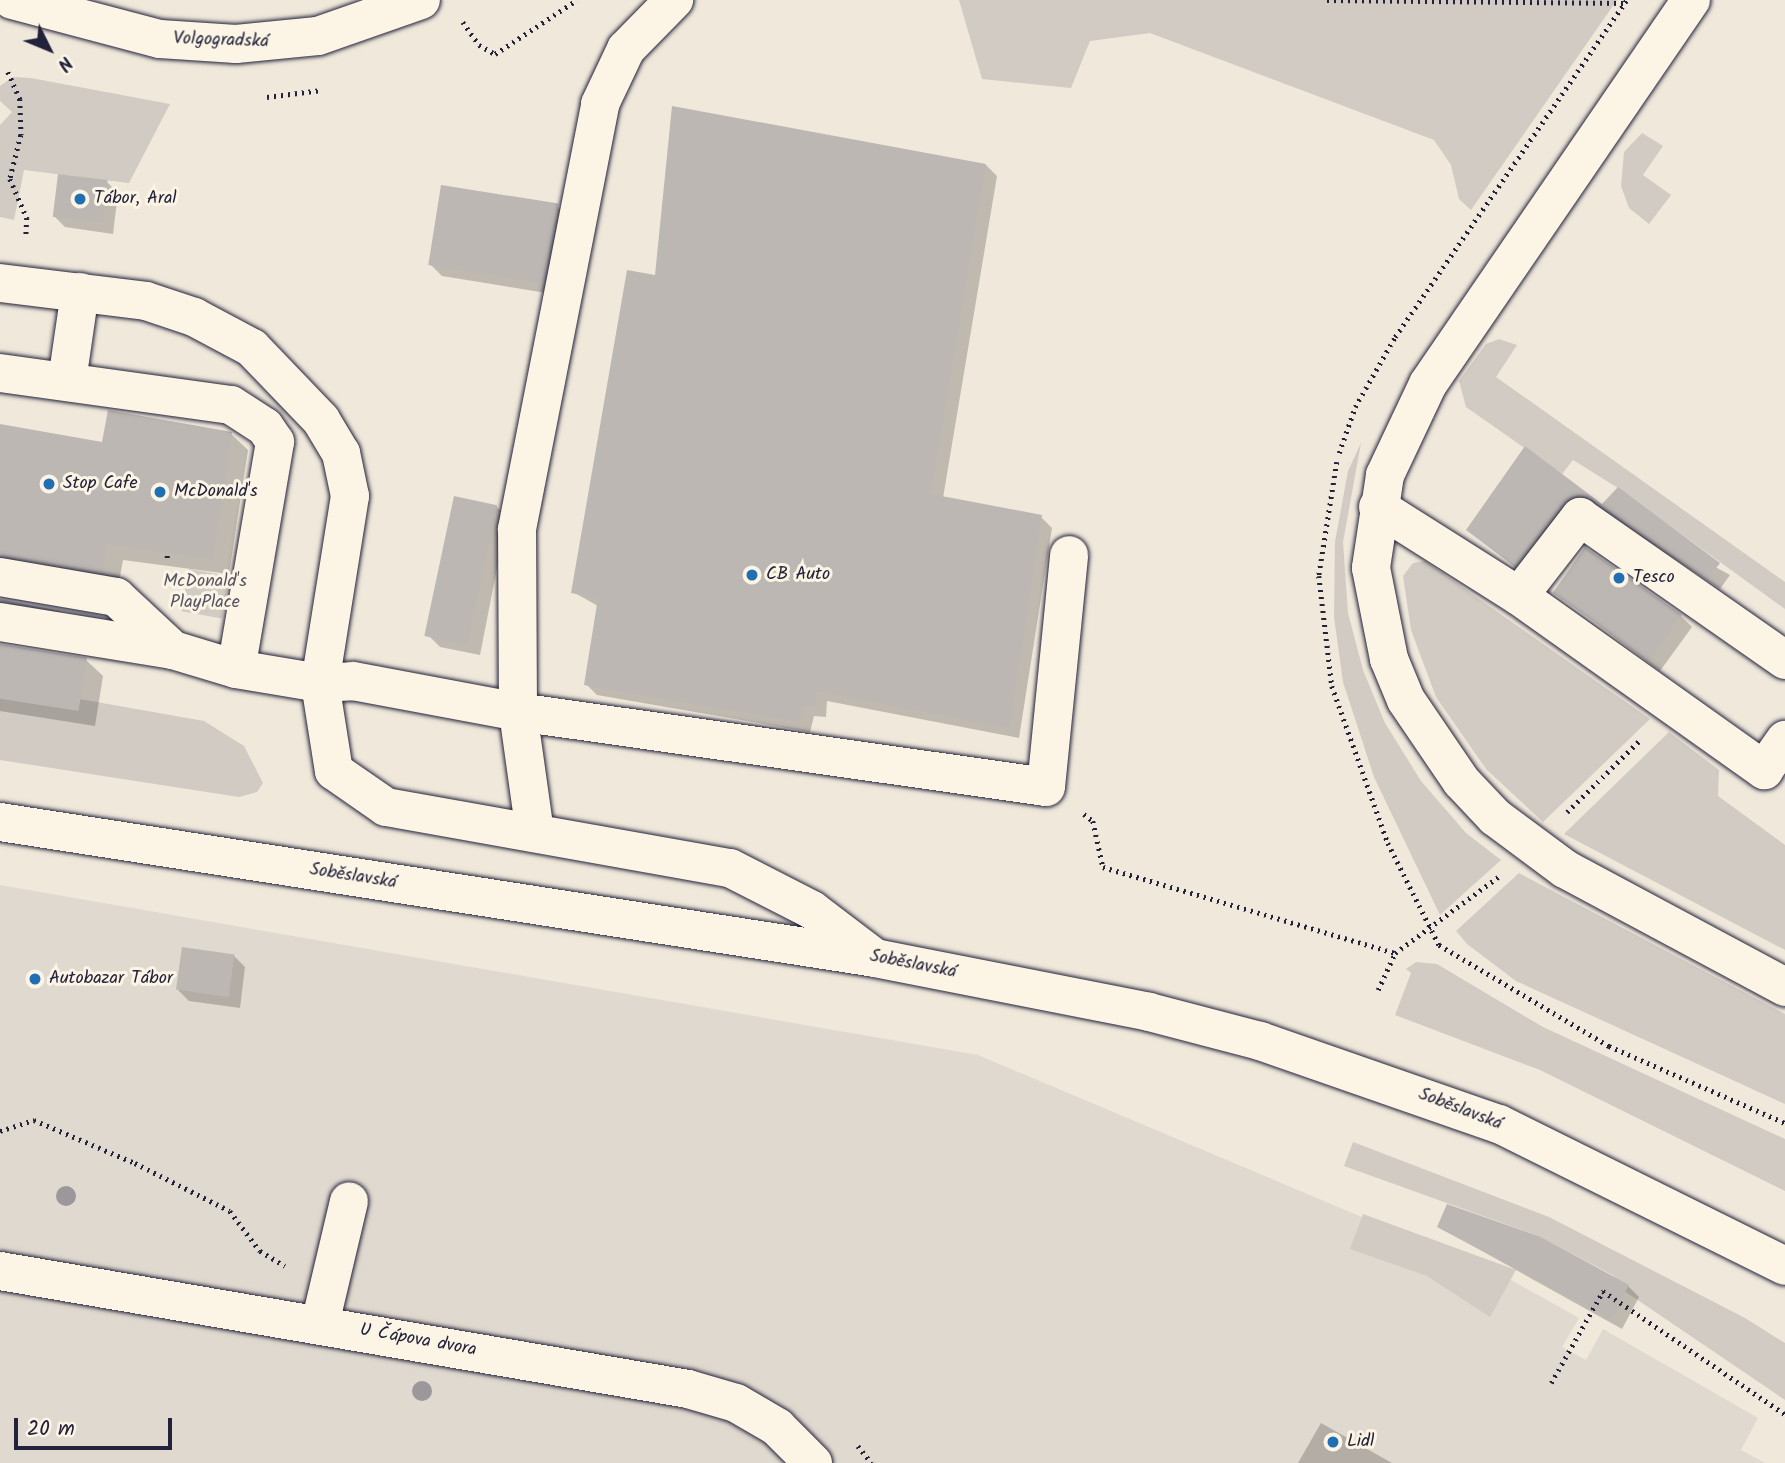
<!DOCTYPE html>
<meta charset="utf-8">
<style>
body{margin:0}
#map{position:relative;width:1785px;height:1463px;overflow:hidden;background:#efe8db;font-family:Kalam,sans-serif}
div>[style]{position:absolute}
.built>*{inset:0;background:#e0d9cf}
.green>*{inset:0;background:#d1cbc3;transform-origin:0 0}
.shadow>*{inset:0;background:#0003}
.building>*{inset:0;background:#bcb7b3;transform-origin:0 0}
.path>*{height:4.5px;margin-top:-2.25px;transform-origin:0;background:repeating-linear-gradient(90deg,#22223b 0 2px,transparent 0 7px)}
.roads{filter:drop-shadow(0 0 2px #22223b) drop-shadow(0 0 2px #22223b)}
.minor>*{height:38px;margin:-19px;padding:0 19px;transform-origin:19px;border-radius:19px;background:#fcf5e5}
.major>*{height:38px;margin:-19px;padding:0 19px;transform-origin:19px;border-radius:19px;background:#fcf5e5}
.trees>*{width:20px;height:20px;margin:-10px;border-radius:50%;background:#9b979a}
.dots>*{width:19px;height:19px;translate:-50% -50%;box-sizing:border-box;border:4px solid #fcf5e5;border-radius:50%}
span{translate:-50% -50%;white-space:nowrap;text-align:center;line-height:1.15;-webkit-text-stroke:6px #fcf5e5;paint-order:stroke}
.street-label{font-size:18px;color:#22223b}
.poi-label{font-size:18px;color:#22223b}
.left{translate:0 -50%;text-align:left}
.park-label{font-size:18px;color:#575564}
.north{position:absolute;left:14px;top:14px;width:70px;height:70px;-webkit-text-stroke:5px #fcf5e5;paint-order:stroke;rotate:133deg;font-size:19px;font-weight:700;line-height:28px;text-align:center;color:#22223b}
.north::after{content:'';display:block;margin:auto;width:24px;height:32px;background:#22223b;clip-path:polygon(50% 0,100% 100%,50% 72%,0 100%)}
.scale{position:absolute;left:14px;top:1418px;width:158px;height:32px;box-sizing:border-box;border:4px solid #22223b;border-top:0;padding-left:9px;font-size:21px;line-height:24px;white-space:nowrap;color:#22223b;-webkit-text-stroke:5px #fcf5e5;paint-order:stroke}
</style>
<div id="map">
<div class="built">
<div style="clip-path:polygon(0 885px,978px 1055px,1511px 1280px,1579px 1318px,1562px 1347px,1573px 1353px,1586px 1360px,1603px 1329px,1758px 1418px,1741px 1450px,1765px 1463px,0 1463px)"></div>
</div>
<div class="green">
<div style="clip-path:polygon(959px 0,1617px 0,1471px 210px,1459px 199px,1451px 165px,1434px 140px,1150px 33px,1090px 41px,1071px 88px,982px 79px)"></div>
<div style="clip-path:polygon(13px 77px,31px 78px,170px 104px,129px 183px,24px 170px,14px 220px,0 217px,0 125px,12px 112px,0 101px,0 86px)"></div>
<div style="clip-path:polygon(1642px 133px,1663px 146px,1643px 175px,1671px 195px,1649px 224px,1629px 208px,1621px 186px,1624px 152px)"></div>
<div style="clip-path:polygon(1499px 339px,1517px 345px,1496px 377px,1785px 582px,1785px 609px,1618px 488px,1573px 460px,1562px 474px,1466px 407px,1459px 381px,1486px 344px)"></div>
<div style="clip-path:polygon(1361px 443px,1343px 542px,1348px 613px,1363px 670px,1385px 723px,1421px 781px,1466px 833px,1501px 860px,1440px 915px,1374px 777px,1343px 682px,1334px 617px,1335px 542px,1348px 471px)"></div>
<div style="clip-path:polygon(1425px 561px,1650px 719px,1543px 822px,1486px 769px,1436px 697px,1411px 630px,1403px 576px,1413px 563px)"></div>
<div style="left:189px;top:569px;width:41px;height:43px;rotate:10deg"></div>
<div style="clip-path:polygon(0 694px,74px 698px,204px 721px,244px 746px,263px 783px,257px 792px,239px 797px,0 760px)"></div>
<div style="clip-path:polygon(1669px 732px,1719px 770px,1718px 796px,1785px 845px,1785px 950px,1564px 834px)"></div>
<div style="clip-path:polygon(1519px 873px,1785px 1014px,1785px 1104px,1516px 981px,1467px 944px,1456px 931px)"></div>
<div style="clip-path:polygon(1416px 962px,1437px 964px,1543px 1027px,1785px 1139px,1785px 1191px,1540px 1070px,1395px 1015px,1411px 973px,1406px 969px)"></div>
<div style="clip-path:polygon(1353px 1142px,1549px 1217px,1745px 1318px,1785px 1343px,1785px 1400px,1611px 1282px,1614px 1276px,1541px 1237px,1344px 1166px)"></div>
<div style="clip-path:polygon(1363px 1214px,1516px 1270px,1490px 1317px,1427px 1276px,1350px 1249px)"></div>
</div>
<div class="shadow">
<div style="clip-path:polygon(986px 165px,997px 176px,943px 498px,1041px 517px,1052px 528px,1019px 738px,827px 701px,826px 717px,814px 716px,810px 732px,597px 695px,586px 684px,598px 606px,573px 592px,657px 277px)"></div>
<div style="clip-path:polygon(107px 182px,118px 193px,113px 234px,65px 227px,54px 216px)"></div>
<div style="clip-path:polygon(557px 206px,568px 217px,553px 294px,442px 276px,431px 265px)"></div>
<div style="clip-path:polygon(0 426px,104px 444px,231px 434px,248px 450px,229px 574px,123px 560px,118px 588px,0 579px)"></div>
<div style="clip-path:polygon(1526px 449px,1603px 506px,1730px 575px,1720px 589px,1595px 506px,1526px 576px,1468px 530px)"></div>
<div style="clip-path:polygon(496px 506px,507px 517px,480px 655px,440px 647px,429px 636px)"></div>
<div style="clip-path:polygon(1553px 591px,1681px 616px,1692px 627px,1660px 671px)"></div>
<div style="clip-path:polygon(0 599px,60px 611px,73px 625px,0 624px)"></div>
<div style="clip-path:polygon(0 646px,86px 660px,103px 676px,95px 726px,0 711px)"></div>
<div style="clip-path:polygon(234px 956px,245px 967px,240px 1008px,189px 1001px,178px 990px)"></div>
<div style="clip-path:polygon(1439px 1227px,1628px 1286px,1639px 1297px,1622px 1329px)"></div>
<div style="clip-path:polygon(1321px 1423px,1392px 1463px,1298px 1463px)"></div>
</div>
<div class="building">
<div style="clip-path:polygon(672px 106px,986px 164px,931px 494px,1042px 515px,1009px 728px,817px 691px,815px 707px,803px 706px,800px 722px,584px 685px,598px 598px,571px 593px,627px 270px,655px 275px)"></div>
<div style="left:58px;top:174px;width:50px;height:43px;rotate:7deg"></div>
<div style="left:441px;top:185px;width:119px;height:81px;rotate:9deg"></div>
<div style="clip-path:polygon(108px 410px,232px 432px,213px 559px,107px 544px,102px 572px,0 556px,0 424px,102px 442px)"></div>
<div style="clip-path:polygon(1525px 446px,1602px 504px,1618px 487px,1720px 563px,1708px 579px,1582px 495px,1563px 504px,1514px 566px,1466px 530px)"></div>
<div style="left:454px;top:496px;width:44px;height:143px;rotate:12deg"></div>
<div style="left:1585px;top:547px;width:118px;height:56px;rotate:35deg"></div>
<div style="left:0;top:644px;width:88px;height:54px;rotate:9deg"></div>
<div style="left:182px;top:947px;width:53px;height:43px;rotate:8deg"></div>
<div style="clip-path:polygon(1447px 1204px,1541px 1237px,1629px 1285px,1611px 1319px,1437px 1227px)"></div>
</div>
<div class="path">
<div style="left:1327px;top:0;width:297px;rotate:0.6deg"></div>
<div style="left:463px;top:22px;width:28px;rotate:55deg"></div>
<div style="left:479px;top:45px;width:18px;rotate:29deg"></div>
<div style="left:495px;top:54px;width:98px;rotate:-33.4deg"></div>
<div style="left:8px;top:72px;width:30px;rotate:66deg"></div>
<div style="left:20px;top:99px;width:36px;rotate:88deg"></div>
<div style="left:21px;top:135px;width:45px;rotate:104deg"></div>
<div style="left:10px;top:179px;width:43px;rotate:66.4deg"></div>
<div style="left:27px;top:218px;width:20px;rotate:93deg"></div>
<div style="left:267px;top:97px;width:55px;rotate:-7.3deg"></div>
<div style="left:1339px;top:453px;width:49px;rotate:-70.8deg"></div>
<div style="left:1355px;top:407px;width:81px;rotate:-60.3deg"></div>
<div style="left:1395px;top:337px;width:409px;rotate:-55.5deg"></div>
<div style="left:1337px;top:462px;width:115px;rotate:99deg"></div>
<div style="left:1319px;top:576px;width:111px;rotate:83.3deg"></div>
<div style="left:1332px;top:686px;width:167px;rotate:70.4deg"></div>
<div style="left:1388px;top:843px;width:114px;rotate:63.4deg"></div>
<div style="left:1439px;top:945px;width:198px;rotate:30.7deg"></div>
<div style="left:1609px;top:1046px;width:192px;rotate:23.6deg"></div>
<div style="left:167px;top:558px;width:5px;rotate:-90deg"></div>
<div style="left:1567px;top:812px;width:103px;rotate:-44.6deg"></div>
<div style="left:1084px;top:814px;width:11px;rotate:38deg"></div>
<div style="left:1093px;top:821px;width:47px;rotate:77.7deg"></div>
<div style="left:1103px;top:867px;width:304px;rotate:16.4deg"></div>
<div style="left:1395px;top:953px;width:128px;rotate:-36.4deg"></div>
<div style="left:1378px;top:990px;width:41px;rotate:-65.3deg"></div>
<div style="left:0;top:1131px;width:36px;rotate:-18deg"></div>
<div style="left:34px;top:1120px;width:110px;rotate:23.1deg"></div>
<div style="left:135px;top:1163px;width:106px;rotate:26.8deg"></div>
<div style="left:230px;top:1211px;width:50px;rotate:53.1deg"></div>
<div style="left:260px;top:1251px;width:29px;rotate:31deg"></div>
<div style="left:1551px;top:1383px;width:106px;rotate:-60.5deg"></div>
<div style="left:1603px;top:1291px;width:220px;rotate:34.1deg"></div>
<div style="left:858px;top:1446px;width:22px;rotate:51deg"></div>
</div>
<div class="roads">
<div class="minor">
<div style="left:12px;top:0;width:153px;rotate:14.8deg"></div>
<div style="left:160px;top:39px;width:76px;rotate:3.8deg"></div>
<div style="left:236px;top:44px;width:82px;rotate:-5.6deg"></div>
<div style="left:318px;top:36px;width:109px;rotate:-19.3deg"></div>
<div style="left:1691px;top:0;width:465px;rotate:124.4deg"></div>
<div style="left:1428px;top:384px;width:101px;rotate:115.3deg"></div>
<div style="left:1385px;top:475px;width:94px;rotate:98.6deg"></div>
<div style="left:1371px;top:568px;width:93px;rotate:78.8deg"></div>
<div style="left:1389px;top:659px;width:44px;rotate:67.5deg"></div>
<div style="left:1406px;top:700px;width:98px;rotate:55.8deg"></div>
<div style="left:1461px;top:781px;width:50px;rotate:46.6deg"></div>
<div style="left:1495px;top:817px;width:87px;rotate:36.6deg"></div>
<div style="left:1565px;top:869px;width:250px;rotate:28.2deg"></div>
<div style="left:0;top:283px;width:147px;rotate:7deg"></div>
<div style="left:146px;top:301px;width:51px;rotate:18.4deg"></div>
<div style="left:194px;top:317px;width:66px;rotate:28.1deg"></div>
<div style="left:252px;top:348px;width:100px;rotate:46.2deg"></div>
<div style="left:321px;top:420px;width:39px;rotate:59deg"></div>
<div style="left:341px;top:453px;width:44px;rotate:78.2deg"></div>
<div style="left:350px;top:496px;width:189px;rotate:99.1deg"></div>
<div style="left:320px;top:683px;width:33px;rotate:-3deg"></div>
<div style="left:353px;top:681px;width:168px;rotate:10.6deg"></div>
<div style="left:518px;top:712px;width:533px;rotate:8.08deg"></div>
<div style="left:1046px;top:787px;width:233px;rotate:-84.3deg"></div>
<div style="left:0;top:373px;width:233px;rotate:7.9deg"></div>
<div style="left:231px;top:405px;width:40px;rotate:32.9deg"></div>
<div style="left:265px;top:427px;width:18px;rotate:56deg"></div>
<div style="left:275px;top:442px;width:230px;rotate:99.7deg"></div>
<div style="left:67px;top:381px;width:90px;rotate:-81.7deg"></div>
<div style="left:1378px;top:507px;width:167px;rotate:32.3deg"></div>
<div style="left:1519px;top:596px;width:100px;rotate:-52.3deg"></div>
<div style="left:1580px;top:517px;width:250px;rotate:34.9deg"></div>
<div style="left:0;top:577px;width:118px;rotate:9.8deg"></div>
<div style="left:116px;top:597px;width:78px;rotate:42.9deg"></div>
<div style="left:173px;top:650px;width:66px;rotate:16.8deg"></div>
<div style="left:236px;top:669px;width:85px;rotate:9.5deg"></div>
<div style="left:320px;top:683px;width:89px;rotate:81deg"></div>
<div style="left:334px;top:771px;width:63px;rotate:34.7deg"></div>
<div style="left:386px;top:807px;width:349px;rotate:10.1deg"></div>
<div style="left:730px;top:868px;width:92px;rotate:27.1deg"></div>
<div style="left:812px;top:910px;width:79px;rotate:37.3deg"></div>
<div style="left:1519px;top:596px;width:301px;rotate:35.4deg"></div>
<div style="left:1764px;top:770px;width:37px;rotate:-55deg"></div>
<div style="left:0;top:622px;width:175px;rotate:9.2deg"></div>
<div style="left:535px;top:833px;width:122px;rotate:-98deg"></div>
<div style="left:518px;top:712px;width:183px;rotate:-90.3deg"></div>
<div style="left:517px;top:529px;width:433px;rotate:-78.9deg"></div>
<div style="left:600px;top:104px;width:61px;rotate:-64.7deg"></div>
<div style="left:626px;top:49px;width:69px;rotate:-45.6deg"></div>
<div style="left:0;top:1271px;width:698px;rotate:9.73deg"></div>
<div style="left:688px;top:1389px;width:50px;rotate:16.3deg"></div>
<div style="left:736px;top:1403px;width:48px;rotate:30.3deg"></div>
<div style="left:777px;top:1427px;width:51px;rotate:45deg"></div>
<div style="left:320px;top:1324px;width:126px;rotate:-76.7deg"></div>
</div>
<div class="major">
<div style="left:0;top:822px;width:886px;rotate:8.83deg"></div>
<div style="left:875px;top:958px;width:279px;rotate:11.1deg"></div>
<div style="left:1149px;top:1012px;width:115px;rotate:14.6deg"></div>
<div style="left:1260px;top:1041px;width:253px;rotate:19.2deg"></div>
<div style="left:1499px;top:1124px;width:319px;rotate:26.4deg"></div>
</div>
</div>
<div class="trees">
<div style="left:66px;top:1196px"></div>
<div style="left:422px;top:1391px"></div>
</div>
<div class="dots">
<div style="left:80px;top:199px;background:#1f6fb2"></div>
<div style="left:49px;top:484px;background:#1f6fb2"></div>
<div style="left:160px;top:492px;background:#1f6fb2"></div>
<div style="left:752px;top:575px;background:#1f6fb2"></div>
<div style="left:1619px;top:578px;background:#1f6fb2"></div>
<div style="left:35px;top:979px;background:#1f6fb2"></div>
<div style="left:1333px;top:1442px;background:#1f6fb2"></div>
</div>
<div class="street-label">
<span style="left:221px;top:41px;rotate:2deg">Volgogradská</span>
<span style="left:353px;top:877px;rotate:9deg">Soběslavská</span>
<span style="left:913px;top:965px;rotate:11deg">Soběslavská</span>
<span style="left:1460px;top:1110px;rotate:21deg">Soběslavská</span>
<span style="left:418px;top:1341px;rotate:10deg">U Čápova dvora</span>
</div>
<div class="poi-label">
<span class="left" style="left:94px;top:199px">Tábor, Aral</span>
<span class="left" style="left:63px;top:484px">Stop Cafe</span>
<span class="left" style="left:174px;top:492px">McDonald's</span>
<span class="left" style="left:766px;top:575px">CB Auto</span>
<span class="left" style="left:1633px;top:578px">Tesco</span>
<span class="left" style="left:49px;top:979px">Autobazar Tábor</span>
<span class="left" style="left:1347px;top:1442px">Lidl</span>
</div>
<div class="park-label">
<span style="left:205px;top:593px">McDonald's<br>PlayPlace</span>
</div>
<div class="north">N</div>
<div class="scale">20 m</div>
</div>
